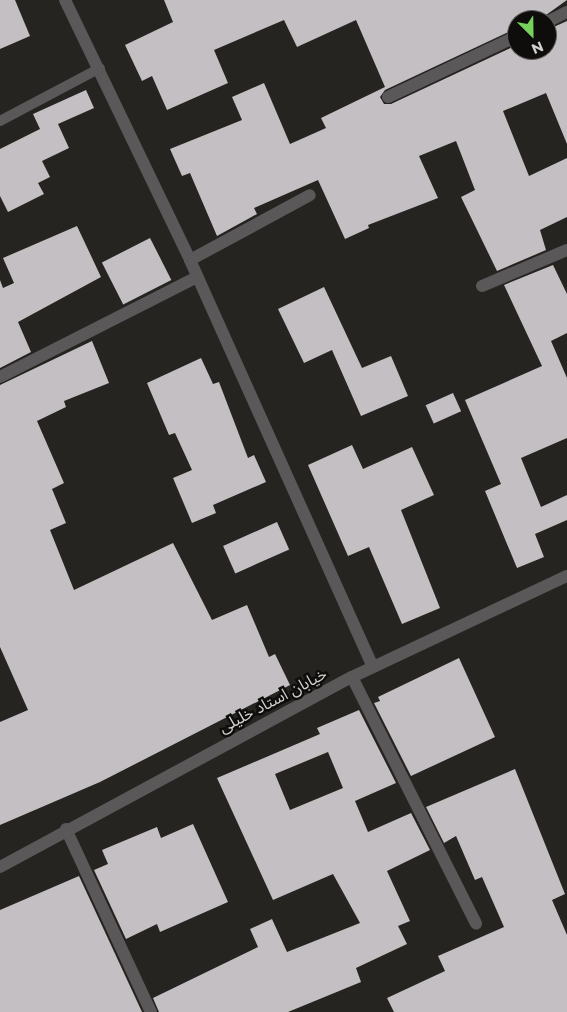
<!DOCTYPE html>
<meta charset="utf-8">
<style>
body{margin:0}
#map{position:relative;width:567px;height:1012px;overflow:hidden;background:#262420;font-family:Montserrat,"Noto Sans Arabic",sans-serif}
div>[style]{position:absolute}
.building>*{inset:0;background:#c4bfc3;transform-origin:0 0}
.service>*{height:10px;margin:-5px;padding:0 5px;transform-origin:5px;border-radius:5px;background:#5a5858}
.minor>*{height:12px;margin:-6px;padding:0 6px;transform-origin:6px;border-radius:6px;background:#5a5858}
span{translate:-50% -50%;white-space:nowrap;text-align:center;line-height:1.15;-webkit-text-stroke:5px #0e0d0b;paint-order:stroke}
.street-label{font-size:16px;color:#d3d1cf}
.north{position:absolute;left:507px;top:10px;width:50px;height:50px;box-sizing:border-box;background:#0e0d0b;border:1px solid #5d5b59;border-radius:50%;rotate:157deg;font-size:14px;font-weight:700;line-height:20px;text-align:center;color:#d3d1cf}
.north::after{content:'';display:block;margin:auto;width:18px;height:22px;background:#76d25a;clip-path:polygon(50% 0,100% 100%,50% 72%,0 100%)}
</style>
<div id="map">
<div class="building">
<div style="clip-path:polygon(0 0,15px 0,30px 36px,0 49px)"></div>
<div style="clip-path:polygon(164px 0,567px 0,539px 20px,517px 20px,517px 28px,385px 90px,380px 97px,384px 104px,391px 104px,517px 45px,517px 50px,547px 50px,547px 30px,567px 21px,567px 144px,546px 93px,503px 111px,529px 176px,567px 158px,567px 217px,540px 230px,546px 250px,497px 271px,461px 197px,475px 190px,456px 141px,419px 156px,438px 198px,368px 225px,369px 228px,345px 239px,318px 180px,254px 208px,257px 214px,217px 236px,190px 173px,182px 176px,170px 149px,242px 120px,232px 97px,264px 83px,290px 144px,326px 128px,321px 118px,385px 87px,356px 20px,297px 47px,284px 20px,214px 50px,228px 83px,167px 110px,152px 76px,142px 81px,125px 45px,173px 22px)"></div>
<div style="clip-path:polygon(86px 90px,94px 108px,58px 124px,69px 148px,42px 161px,50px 177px,38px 183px,44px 194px,8px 212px,0 196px,0 149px,40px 129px,33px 114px)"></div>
<div style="clip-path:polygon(77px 226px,101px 277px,18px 322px,31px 352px,0 368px,0 280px,3px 288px,14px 283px,3px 258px)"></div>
<div style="left:150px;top:238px;width:47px;height:54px;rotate:63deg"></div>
<div style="clip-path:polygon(553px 265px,567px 294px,567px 333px,551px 341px,567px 378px,567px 438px,521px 458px,541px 507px,567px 495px,567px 520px,535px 534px,544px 557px,517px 568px,485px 491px,501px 484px,465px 400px,542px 366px,504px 285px)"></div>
<div style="clip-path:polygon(324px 287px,362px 368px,391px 356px,408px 396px,361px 416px,332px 350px,304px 363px,278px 309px)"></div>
<div style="clip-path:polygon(92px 341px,109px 383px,64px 401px,66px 407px,37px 421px,64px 483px,52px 489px,66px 523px,50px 530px,74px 590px,173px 543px,212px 620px,247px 605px,269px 657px,275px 654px,290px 685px,100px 782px,0 825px,0 722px,28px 710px,0 647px,0 385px)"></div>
<div style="clip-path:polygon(201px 358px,213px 384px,219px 382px,248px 458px,254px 455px,266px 482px,213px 505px,216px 513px,192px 523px,173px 478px,192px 470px,175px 433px,169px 435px,147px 383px)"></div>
<div style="left:453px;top:393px;width:20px;height:30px;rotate:66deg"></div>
<div style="clip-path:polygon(352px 445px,363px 469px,412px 447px,434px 495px,401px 510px,440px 608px,402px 624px,369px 547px,348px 556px,308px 465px)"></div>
<div style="left:277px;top:522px;width:30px;height:59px;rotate:66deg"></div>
<div style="clip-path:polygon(459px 658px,495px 737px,411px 776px,374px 703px,380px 701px,378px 697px)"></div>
<div style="clip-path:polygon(evenodd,359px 710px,396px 783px,355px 801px,368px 832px,411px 813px,430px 850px,387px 871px,410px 921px,398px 926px,407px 944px,356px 968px,361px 982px,288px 1012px,159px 1012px,153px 998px,258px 947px,250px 929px,272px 919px,287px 952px,360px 923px,333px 874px,273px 900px,217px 778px,320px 734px,317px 728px,359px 710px,328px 752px,343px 788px,290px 810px,275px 774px,328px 752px)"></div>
<div style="clip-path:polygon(515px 769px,565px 894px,552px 900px,567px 935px,567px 1012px,394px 1012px,387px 998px,445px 971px,438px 956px,504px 927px,482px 877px,475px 880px,456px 836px,444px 843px,426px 807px)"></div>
<div style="clip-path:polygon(193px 824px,228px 902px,160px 932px,157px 924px,126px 939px,94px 870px,108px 864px,102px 850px,157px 827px,161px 838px)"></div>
<div style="clip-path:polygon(79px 876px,142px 1012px,0 1012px,0 910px)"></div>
</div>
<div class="service">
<div style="left:0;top:121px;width:113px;rotate:-27.9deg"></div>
</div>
<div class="minor">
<div style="left:65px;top:0;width:288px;rotate:64.3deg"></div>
<div style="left:190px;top:260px;width:446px;rotate:65.8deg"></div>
<div style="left:547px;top:22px;width:22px;rotate:-27deg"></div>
<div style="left:388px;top:97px;width:143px;rotate:-25.3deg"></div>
<div style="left:190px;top:260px;width:136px;rotate:-28.4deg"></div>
<div style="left:482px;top:286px;width:92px;rotate:-23deg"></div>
<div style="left:0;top:377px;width:219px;rotate:-26.9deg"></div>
<div style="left:352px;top:677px;width:276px;rotate:63.3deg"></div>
<div style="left:66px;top:829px;width:202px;rotate:65.1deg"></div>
<div style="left:0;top:867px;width:400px;rotate:-28.4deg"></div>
<div style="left:352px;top:677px;width:238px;rotate:-25.2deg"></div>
</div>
<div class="street-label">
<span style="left:273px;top:701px;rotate:-28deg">خیابان استاد خلیلی</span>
</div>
<div class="north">N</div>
</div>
